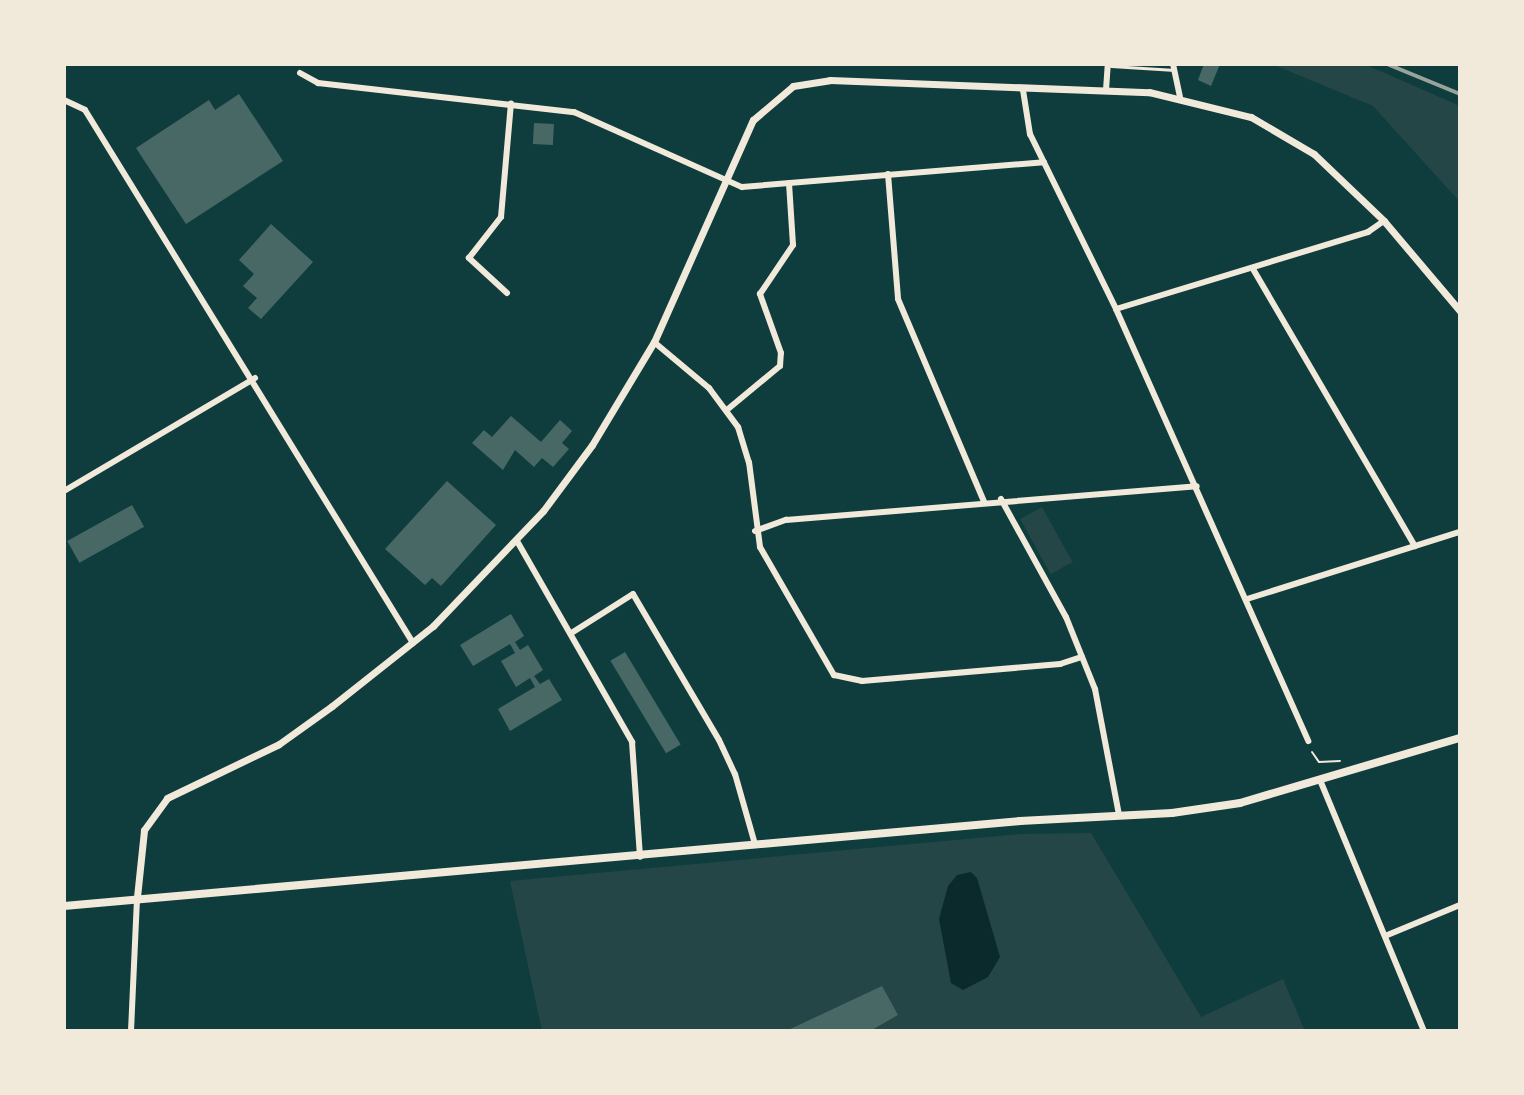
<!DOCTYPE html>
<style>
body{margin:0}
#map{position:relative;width:1524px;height:1095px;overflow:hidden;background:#0f3d3e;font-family:"Golos Text",sans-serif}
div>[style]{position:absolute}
.green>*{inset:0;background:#244646;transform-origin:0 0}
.water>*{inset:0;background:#0a2a2b}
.building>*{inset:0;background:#486865;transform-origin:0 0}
.path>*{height:2px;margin:-1px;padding:0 1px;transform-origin:1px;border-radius:1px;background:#f1e9da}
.service>*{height:3px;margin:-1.5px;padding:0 1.5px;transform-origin:1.5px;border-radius:1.5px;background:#f1e9da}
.minor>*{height:6px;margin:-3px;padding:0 3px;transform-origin:3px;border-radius:3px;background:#f1e9da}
.tertiary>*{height:7px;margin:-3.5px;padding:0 3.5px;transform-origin:3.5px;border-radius:3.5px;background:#f1e9da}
.secondary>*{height:8px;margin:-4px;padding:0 4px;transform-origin:4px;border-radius:4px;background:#f1e9da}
.rail>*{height:4px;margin:-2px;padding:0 2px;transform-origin:2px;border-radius:2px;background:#97a49c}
span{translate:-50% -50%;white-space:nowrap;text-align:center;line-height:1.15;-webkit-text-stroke:8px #f1e9da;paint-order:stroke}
.frame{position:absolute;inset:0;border:66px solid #f1e9da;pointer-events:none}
</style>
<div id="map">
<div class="green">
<div style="clip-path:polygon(1272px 64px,1364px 64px,1460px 106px,1460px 202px,1373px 106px)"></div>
<div style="left:1042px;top:507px;width:63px;height:25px;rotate:61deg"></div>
<div style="clip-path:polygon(1091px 833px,1201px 1017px,1283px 979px,1305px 1031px,542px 1031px,510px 881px,1021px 834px)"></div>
</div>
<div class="water">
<div style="clip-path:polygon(971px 872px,977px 878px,1000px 957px,988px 977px,963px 990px,951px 983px,939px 919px,948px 886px,957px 875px)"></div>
</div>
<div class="building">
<div style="clip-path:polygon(1204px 64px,1220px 64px,1211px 86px,1198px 80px)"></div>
<div style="clip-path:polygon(239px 94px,283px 161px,186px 224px,136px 148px,209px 100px,215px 110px)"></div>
<div style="left:534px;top:123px;width:20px;height:21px;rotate:3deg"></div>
<div style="clip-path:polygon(271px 224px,313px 262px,261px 319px,248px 308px,257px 298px,243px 286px,254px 274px,239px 260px)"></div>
<div style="clip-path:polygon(511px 416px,541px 442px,560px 420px,572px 431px,562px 443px,569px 449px,553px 467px,542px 458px,534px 467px,515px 450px,503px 470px,472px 443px,484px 430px,492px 437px)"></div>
<div style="clip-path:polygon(447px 481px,496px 525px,441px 586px,432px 578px,425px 585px,385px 549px)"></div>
<div style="left:132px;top:505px;width:25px;height:74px;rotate:61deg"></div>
<div style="clip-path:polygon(511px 614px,524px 636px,515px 642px,520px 650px,528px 645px,543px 670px,534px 676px,540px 684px,549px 679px,562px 700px,510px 731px,498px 709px,535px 687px,530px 678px,516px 687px,501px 661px,515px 653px,510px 644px,473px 666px,460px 645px)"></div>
<div style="left:625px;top:652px;width:108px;height:17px;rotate:59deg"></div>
<div style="clip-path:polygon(882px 986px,898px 1015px,870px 1031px,786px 1031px)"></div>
</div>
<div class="path">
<div style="left:1312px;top:752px;width:12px;rotate:55deg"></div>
<div style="left:1319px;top:762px;width:21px;rotate:-3deg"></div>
</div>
<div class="service">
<div style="left:1111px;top:66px;width:64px;rotate:3.6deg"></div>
</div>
<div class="minor">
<div style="left:1173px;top:64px;width:33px;rotate:78deg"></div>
<div style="left:300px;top:73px;width:21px;rotate:29deg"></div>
<div style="left:318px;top:83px;width:258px;rotate:6.5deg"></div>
<div style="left:574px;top:112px;width:184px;rotate:24.1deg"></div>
<div style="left:742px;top:187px;width:303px;rotate:-4.7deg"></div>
<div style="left:1023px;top:90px;width:45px;rotate:81deg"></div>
<div style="left:1030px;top:134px;width:195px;rotate:63.8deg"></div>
<div style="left:1116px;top:309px;width:473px;rotate:66deg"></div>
<div style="left:1106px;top:90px;width:26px;rotate:-86deg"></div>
<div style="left:64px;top:100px;width:23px;rotate:25deg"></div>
<div style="left:85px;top:110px;width:626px;rotate:58.39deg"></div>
<div style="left:888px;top:174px;width:125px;rotate:85.4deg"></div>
<div style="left:898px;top:299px;width:220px;rotate:67deg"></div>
<div style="left:1253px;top:269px;width:321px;rotate:59.7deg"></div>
<div style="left:507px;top:293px;width:52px;rotate:-137.4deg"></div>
<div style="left:469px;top:258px;width:52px;rotate:-52deg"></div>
<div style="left:501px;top:217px;width:114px;rotate:-85deg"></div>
<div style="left:1116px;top:309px;width:264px;rotate:-17deg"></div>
<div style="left:1368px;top:232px;width:19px;rotate:-35deg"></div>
<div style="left:654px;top:342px;width:72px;rotate:39.9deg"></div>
<div style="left:709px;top:388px;width:49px;rotate:53.4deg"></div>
<div style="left:738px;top:427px;width:37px;rotate:73deg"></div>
<div style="left:749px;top:462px;width:86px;rotate:82.6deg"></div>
<div style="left:760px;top:547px;width:148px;rotate:60deg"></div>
<div style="left:834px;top:675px;width:29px;rotate:12deg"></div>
<div style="left:862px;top:681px;width:199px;rotate:-4.9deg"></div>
<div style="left:1060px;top:664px;width:23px;rotate:-18deg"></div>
<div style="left:728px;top:409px;width:67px;rotate:-39.6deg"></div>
<div style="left:780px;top:366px;width:13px;rotate:-86deg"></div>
<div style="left:781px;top:353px;width:63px;rotate:-109.6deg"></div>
<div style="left:760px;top:294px;width:59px;rotate:-56deg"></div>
<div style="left:793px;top:245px;width:62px;rotate:-93.7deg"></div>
<div style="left:64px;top:491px;width:222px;rotate:-30.6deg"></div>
<div style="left:1001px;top:499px;width:135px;rotate:61.2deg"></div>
<div style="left:1066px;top:617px;width:78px;rotate:68.1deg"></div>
<div style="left:1095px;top:689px;width:128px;rotate:79.2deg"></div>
<div style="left:755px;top:531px;width:33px;rotate:-20deg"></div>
<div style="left:786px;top:520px;width:412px;rotate:-4.7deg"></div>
<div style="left:517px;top:541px;width:232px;rotate:60.2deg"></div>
<div style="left:632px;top:742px;width:115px;rotate:86deg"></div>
<div style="left:1247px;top:599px;width:223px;rotate:-17.5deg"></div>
<div style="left:573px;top:632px;width:71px;rotate:-32.3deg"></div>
<div style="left:633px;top:594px;width:169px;rotate:59.5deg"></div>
<div style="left:719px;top:740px;width:38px;rotate:65deg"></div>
<div style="left:735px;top:774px;width:73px;rotate:74.1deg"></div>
<div style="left:1320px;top:780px;width:272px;rotate:67.5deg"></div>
<div style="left:1385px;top:936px;width:81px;rotate:-22.5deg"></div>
<div style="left:131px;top:1031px;width:132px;rotate:-87.4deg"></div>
</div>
<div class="tertiary">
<div style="left:137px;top:897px;width:67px;rotate:-84deg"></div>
<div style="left:144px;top:830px;width:39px;rotate:-54deg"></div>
<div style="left:167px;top:798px;width:124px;rotate:-25.7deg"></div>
<div style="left:279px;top:744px;width:65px;rotate:-35.6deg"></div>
<div style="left:332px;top:706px;width:129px;rotate:-38.4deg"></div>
<div style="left:433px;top:626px;width:159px;rotate:-46.3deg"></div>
<div style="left:543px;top:511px;width:82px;rotate:-53.4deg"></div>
<div style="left:592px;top:445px;width:120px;rotate:-59deg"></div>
<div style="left:654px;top:342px;width:243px;rotate:-66deg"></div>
<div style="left:753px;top:120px;width:52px;rotate:-40.4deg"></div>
<div style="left:793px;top:86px;width:37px;rotate:-9deg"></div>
<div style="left:830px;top:80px;width:319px;rotate:2.2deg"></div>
<div style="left:1149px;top:92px;width:105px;rotate:13.8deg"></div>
<div style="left:1251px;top:117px;width:73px;rotate:30.4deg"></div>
<div style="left:1314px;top:154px;width:97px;rotate:43.7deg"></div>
<div style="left:1384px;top:221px;width:118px;rotate:49.8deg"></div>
</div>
<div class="secondary">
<div style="left:64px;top:906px;width:960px;rotate:-5.08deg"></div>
<div style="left:1020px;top:821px;width:152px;rotate:-3deg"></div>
<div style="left:1172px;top:813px;width:69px;rotate:-8.4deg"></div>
<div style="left:1240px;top:803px;width:229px;rotate:-16.5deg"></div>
</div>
<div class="rail">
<div style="left:1387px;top:64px;width:79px;rotate:22.3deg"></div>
</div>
<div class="frame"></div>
</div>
